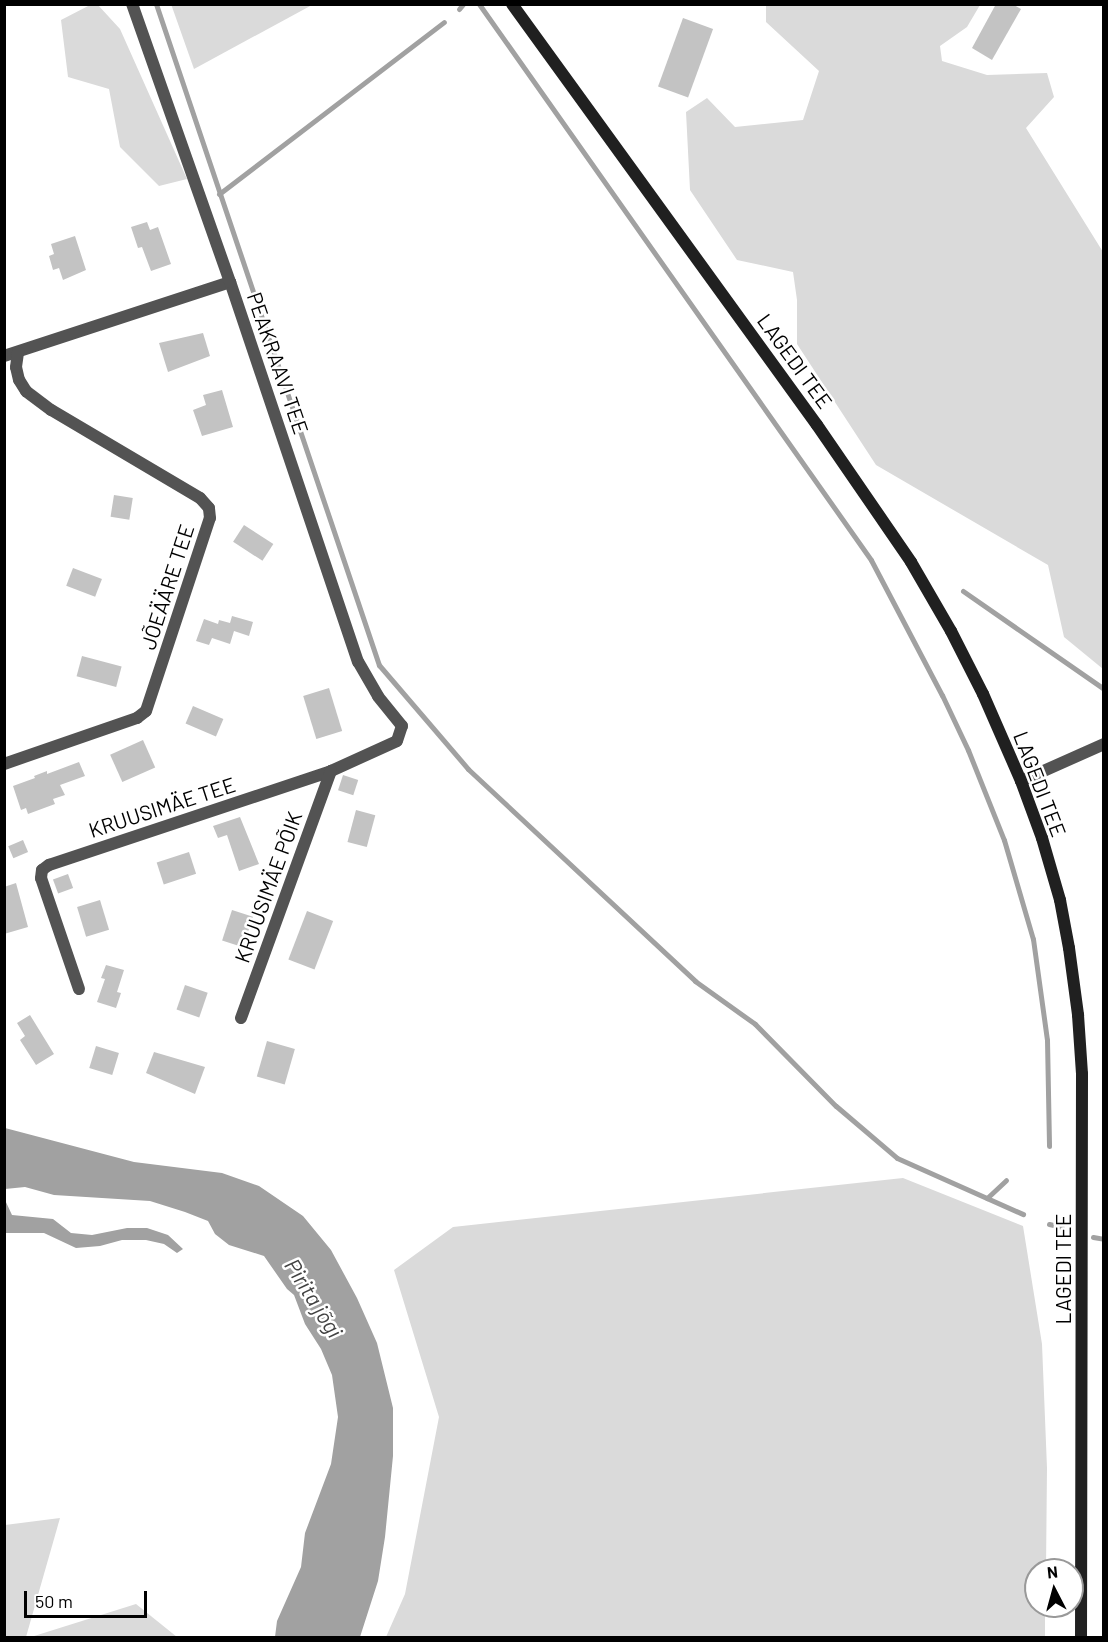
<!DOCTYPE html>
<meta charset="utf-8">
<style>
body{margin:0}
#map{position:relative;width:1108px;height:1642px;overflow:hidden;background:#fff;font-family:Barlow,sans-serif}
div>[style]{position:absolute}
.green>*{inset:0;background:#dadada}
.water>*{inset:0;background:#a1a1a1}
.stream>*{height:5px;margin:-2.5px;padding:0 2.5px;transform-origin:2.5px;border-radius:2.5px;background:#a1a1a1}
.building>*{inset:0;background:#c3c3c3;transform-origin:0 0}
.street>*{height:12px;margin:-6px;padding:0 6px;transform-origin:6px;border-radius:6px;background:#535353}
.secondary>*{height:12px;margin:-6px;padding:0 6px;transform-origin:6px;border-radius:6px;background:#202020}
span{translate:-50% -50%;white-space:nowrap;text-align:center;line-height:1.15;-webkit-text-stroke:5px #fff;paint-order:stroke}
.street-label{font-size:21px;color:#000}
.water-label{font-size:22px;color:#424242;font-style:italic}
.frame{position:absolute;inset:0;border:6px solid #000;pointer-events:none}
.north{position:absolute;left:1024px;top:1558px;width:60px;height:60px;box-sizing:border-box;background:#fff;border:2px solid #999;border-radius:50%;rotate:354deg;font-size:16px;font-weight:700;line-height:24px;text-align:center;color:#000}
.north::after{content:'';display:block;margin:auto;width:21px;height:27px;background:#000;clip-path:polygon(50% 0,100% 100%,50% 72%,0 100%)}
.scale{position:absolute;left:24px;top:1591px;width:123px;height:27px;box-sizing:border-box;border:3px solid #000;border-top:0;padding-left:8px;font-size:18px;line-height:21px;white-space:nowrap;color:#000;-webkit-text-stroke:4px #fff;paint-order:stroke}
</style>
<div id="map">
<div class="green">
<div style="clip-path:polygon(171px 4px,312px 4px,312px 5px,194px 69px)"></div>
<div style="clip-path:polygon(90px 5px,98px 5px,120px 29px,187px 179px,159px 186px,120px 147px,109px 89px,68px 77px,61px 20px)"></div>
<div style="clip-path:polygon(766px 5px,980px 5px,967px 27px,940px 46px,942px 61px,987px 75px,1047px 73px,1054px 97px,1026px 128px,1103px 252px,1103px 669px,1064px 637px,1048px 565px,876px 465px,797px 344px,797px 300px,793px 272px,737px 260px,690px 190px,686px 112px,707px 98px,735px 127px,803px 120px,819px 71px,766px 22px)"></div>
<div style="clip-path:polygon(903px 1178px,1023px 1226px,1042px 1344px,1047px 1468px,1046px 1570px,1036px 1570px,1036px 1606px,1045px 1606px,1045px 1637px,386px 1637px,405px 1594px,439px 1417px,394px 1270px,453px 1227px)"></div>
<div style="clip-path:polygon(60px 1518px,26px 1637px,5px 1637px,5px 1525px)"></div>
<div style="clip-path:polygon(136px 1604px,177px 1637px,31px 1637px)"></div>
</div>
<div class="water">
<div style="clip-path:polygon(5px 1128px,134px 1162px,222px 1173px,259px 1186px,303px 1216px,331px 1250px,357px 1298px,377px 1343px,393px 1408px,393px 1456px,385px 1537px,378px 1581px,360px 1637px,275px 1637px,277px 1621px,301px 1567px,305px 1533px,331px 1464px,338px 1417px,332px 1375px,321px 1349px,305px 1324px,294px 1295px,287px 1289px,264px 1256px,229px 1245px,215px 1234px,208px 1221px,185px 1212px,150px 1201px,54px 1195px,25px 1187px,5px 1189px)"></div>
<div style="clip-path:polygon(5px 1200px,12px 1215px,53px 1219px,71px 1233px,92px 1235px,127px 1228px,147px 1228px,168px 1235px,183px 1249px,177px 1253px,164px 1244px,146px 1240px,122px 1240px,100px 1246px,76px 1248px,44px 1233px,5px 1233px)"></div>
</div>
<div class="stream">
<div style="left:156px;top:4px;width:698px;rotate:71.36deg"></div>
<div style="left:379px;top:665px;width:137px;rotate:49.4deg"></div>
<div style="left:468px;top:769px;width:311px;rotate:43deg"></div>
<div style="left:695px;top:981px;width:74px;rotate:35.6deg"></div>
<div style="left:755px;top:1024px;width:115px;rotate:45.4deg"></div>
<div style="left:836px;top:1106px;width:80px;rotate:40.4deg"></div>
<div style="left:897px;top:1158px;width:138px;rotate:24deg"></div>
<div style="left:479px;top:4px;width:680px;rotate:54.81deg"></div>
<div style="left:871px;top:560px;width:153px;rotate:62.3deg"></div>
<div style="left:942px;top:695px;width:61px;rotate:64.7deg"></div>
<div style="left:968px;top:750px;width:97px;rotate:68.2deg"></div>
<div style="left:1004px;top:840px;width:103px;rotate:73.7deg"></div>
<div style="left:1033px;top:939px;width:102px;rotate:82.1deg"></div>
<div style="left:1047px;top:1040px;width:106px;rotate:88.9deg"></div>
<div style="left:459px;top:9px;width:6px;rotate:-51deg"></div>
<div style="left:219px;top:194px;width:283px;rotate:-37.4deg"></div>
<div style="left:963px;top:591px;width:172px;rotate:34.8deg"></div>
<div style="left:987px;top:1198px;width:26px;rotate:-43deg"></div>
<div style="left:1049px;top:1224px;width:13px;rotate:13deg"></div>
<div style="left:1093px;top:1237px;width:11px;rotate:10deg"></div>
</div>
<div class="building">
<div style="clip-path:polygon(996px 4px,1012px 4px,1021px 9px,992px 60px,972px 48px)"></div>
<div style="left:683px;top:18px;width:32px;height:73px;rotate:20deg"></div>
<div style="clip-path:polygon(147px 222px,150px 230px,158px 227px,171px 264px,151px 271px,142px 247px,138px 248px,131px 227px)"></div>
<div style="clip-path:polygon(75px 236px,86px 270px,63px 280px,59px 268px,53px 270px,49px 256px,54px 254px,51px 244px)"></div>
<div style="clip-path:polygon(203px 333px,210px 356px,168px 372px,159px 343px)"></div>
<div style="clip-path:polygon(222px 390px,233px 427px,202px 436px,193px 410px,206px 405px,203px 395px)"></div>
<div style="left:114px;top:495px;width:19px;height:22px;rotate:9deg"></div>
<div style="left:244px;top:525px;width:35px;height:20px;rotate:33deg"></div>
<div style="left:73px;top:568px;width:31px;height:19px;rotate:21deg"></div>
<div style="clip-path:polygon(232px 616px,253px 622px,249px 636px,234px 631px,230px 644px,212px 638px,209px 645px,196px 641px,204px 619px,218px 624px,219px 620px,230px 623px)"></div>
<div style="left:82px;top:656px;width:41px;height:21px;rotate:15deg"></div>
<div style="left:329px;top:688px;width:45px;height:27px;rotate:73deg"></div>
<div style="left:193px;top:706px;width:33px;height:19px;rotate:23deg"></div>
<div style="left:143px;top:740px;width:30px;height:36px;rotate:66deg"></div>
<div style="clip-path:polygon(79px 762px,85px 776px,60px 785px,65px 795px,53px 799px,55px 804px,28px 814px,26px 808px,21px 810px,13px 786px,35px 778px,34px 776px,47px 771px,47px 774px)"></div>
<div style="left:343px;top:775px;width:16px;height:16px;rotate:18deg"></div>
<div style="left:356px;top:810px;width:20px;height:33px;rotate:15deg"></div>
<div style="clip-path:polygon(240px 817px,259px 864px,239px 871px,227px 835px,218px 838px,213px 826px)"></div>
<div style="left:23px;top:840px;width:13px;height:16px;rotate:67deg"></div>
<div style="left:189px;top:852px;width:23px;height:34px;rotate:72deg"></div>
<div style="left:68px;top:874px;width:15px;height:16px;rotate:70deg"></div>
<div style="clip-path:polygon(16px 883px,28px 927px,4px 934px,4px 887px)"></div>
<div style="left:100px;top:900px;width:31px;height:24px;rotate:73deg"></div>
<div style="left:232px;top:910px;width:22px;height:32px;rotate:18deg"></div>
<div style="left:307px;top:911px;width:28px;height:52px;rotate:21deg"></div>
<div style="clip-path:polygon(106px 965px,124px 970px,117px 992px,121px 993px,116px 1008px,97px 1002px,105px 979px,101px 978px)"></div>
<div style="left:185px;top:985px;width:24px;height:26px;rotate:19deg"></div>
<div style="clip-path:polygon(30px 1015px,54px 1054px,36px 1065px,20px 1040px,25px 1036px,17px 1023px)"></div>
<div style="left:267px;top:1041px;width:29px;height:37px;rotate:16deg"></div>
<div style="left:96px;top:1046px;width:24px;height:23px;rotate:17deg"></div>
<div style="clip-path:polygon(154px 1052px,205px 1067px,195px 1094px,146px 1073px)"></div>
</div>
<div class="street">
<div style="left:4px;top:356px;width:238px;rotate:-18.1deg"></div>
<div style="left:4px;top:764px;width:141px;rotate:-19.1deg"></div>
<div style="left:137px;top:718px;width:11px;rotate:-38deg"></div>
<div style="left:146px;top:711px;width:203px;rotate:-71.7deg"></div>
<div style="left:210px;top:518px;width:10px;rotate:-96deg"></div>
<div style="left:209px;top:508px;width:13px;rotate:-132deg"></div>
<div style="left:200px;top:498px;width:173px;rotate:-149.4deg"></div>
<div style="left:51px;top:410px;width:31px;rotate:-143deg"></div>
<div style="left:26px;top:391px;width:13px;rotate:-122deg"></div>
<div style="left:19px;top:380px;width:13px;rotate:-103deg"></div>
<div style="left:16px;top:367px;width:15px;rotate:-82deg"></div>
<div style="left:1021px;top:781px;width:91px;rotate:-24deg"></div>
<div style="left:79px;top:989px;width:117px;rotate:-108.9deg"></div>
<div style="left:41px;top:878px;width:8px;rotate:-83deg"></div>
<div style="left:42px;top:870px;width:9px;rotate:-36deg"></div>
<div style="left:49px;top:865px;width:297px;rotate:-18.4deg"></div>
<div style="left:331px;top:771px;width:72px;rotate:-24.4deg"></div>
<div style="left:397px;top:741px;width:16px;rotate:-72deg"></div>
<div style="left:402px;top:726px;width:38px;rotate:-129deg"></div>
<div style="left:378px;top:696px;width:39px;rotate:-120deg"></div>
<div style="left:358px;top:662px;width:401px;rotate:-108.6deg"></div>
<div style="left:230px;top:282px;width:295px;rotate:-109.4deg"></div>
<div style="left:241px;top:1018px;width:263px;rotate:-70deg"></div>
</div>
<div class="secondary">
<div style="left:512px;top:4px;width:520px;rotate:54.08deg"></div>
<div style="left:817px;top:425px;width:166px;rotate:55.5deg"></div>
<div style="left:911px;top:562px;width:80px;rotate:59.9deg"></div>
<div style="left:951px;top:631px;width:71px;rotate:63.1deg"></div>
<div style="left:983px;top:694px;width:95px;rotate:66.4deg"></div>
<div style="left:1021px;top:781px;width:61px;rotate:69.8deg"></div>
<div style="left:1042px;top:838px;width:65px;rotate:73.8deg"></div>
<div style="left:1060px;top:900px;width:49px;rotate:79.4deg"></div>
<div style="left:1069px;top:948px;width:68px;rotate:82.3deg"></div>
<div style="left:1078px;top:1015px;width:59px;rotate:86.1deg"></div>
<div style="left:1082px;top:1074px;width:564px;rotate:90.1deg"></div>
</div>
<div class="street-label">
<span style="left:795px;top:361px;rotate:54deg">LAGEDI TEE</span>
<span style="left:278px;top:363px;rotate:71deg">PEAKRAAVI TEE</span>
<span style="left:167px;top:587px;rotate:-72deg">JÕEÄÄRE TEE</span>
<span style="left:1040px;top:784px;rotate:69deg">LAGEDI TEE</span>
<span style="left:162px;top:807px;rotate:-18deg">KRUUSIMÄE TEE</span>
<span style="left:268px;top:887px;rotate:-70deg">KRUUSIMÄE PÕIK</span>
<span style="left:1063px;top:1269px;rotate:-90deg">LAGEDI TEE</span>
</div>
<div class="water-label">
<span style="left:314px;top:1298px;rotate:58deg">Pirita jõgi</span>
</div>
<div class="frame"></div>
<div class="north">N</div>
<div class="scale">50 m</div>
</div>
